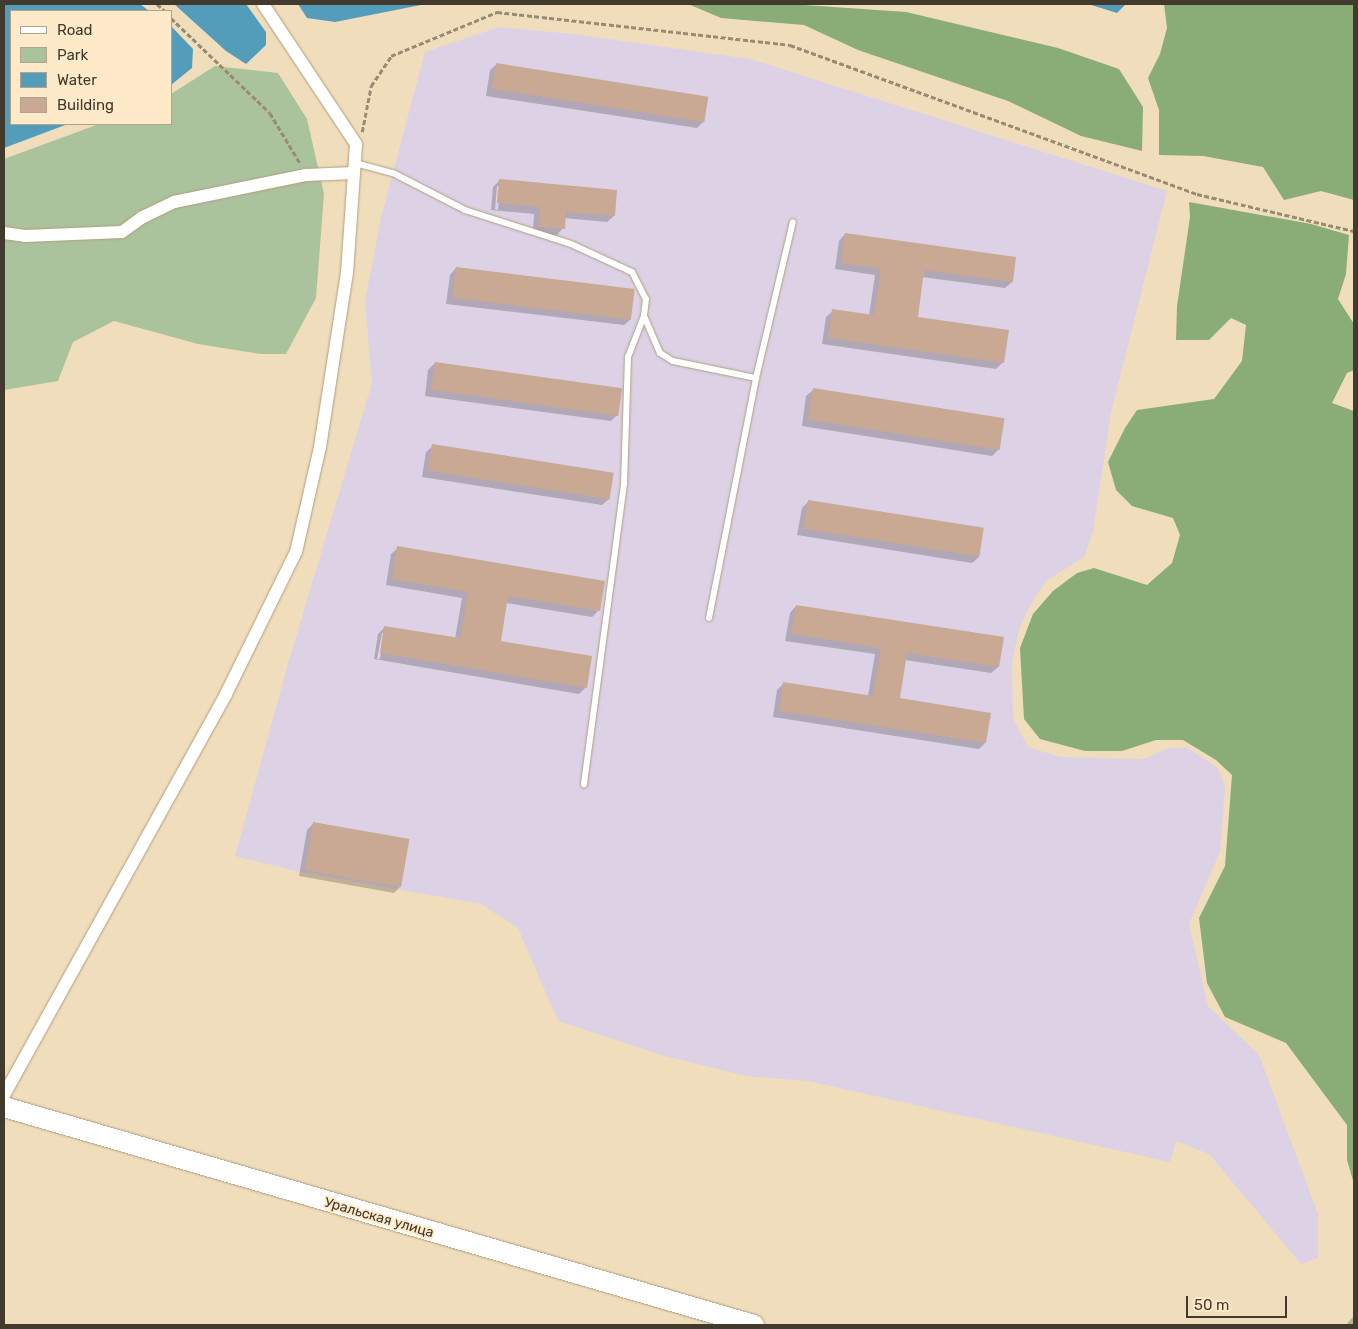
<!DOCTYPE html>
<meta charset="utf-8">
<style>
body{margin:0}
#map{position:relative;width:1358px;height:1329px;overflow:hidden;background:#f0ddbc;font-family:Rubik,sans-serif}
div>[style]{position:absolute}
.industrial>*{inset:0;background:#dcd1e5}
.green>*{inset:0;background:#aac39d}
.forest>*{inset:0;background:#8aad77}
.water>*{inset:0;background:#549dba}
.shadow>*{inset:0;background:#0003}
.building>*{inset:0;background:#c9a993;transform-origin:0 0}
.path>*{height:2.5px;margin-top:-1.25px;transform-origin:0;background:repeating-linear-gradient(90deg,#988b74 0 5px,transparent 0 7.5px)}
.roads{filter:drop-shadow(0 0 1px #b19e7f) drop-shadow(0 0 1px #b19e7f)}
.lane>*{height:6px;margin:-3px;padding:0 3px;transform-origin:3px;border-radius:3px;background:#fff}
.street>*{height:12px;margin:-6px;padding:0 6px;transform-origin:6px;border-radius:6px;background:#fff}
.primary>*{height:20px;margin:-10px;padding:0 10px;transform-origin:10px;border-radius:10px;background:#fff}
span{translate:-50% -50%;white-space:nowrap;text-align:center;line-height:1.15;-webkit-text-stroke:4px #feeac9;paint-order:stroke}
.street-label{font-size:14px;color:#413a2d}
.frame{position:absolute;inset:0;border:5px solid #413a2d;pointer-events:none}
.legend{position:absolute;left:10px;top:10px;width:162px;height:115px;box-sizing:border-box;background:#feeac9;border:1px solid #b2a48b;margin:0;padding:6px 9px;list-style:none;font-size:15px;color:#413a2d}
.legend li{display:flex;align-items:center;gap:10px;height:25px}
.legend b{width:25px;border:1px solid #b2a48b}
.scale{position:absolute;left:1186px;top:1296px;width:101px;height:22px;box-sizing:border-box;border:2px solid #413a2d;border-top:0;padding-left:6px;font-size:15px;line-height:18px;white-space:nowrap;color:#413a2d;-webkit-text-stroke:4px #feeac9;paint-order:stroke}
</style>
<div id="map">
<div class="industrial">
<div style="clip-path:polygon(499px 27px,573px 34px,750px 59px,1167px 191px,1111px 412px,1093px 532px,1084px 557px,1046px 581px,1028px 609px,1019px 630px,1012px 662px,1013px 718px,1028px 747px,1060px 757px,1144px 759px,1166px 749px,1186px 747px,1218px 768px,1225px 787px,1220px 851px,1189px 924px,1208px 1006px,1259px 1055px,1318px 1214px,1318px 1258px,1301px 1264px,1209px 1154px,1176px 1141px,1170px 1162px,808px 1081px,746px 1076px,665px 1056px,558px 1021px,518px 928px,481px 904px,296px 871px,235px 856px,288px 664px,372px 383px,365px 301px,381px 218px,425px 52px)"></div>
</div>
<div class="green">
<div style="clip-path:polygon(215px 66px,278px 73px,307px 119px,324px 194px,316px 298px,286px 354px,261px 354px,198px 344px,114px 321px,73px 342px,58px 381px,4px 390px,4px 159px,99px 124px,171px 124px,171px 94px)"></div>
</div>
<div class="forest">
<div style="clip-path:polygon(688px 4px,790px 4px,906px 12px,1058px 48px,1119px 69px,1143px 107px,1142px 151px,1081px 136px,1008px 101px,858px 50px,804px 25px,721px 18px)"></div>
<div style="clip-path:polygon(1164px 4px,1354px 4px,1354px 200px,1321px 191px,1284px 200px,1263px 167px,1203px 156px,1159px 155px,1159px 110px,1148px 78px,1160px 54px,1167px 28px)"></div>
<div style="clip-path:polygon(1189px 202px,1311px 224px,1349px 235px,1346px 274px,1338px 299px,1354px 324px,1354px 370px,1347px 373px,1332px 403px,1354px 411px,1354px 1184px,1347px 1160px,1347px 1125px,1286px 1043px,1225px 1017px,1207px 983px,1199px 918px,1225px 866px,1232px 775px,1216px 760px,1183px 740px,1156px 740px,1122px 751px,1085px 751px,1040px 739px,1024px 719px,1020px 648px,1033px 614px,1053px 591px,1077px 573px,1094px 568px,1147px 585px,1172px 563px,1180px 535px,1173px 518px,1132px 506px,1116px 490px,1108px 462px,1125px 428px,1137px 410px,1214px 399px,1242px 361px,1246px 325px,1231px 318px,1209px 340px,1176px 340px,1177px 306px,1190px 217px)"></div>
</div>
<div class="water">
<div style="clip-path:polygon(4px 4px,140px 4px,149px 11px,11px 11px,11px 124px,68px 124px,4px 148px)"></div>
<div style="clip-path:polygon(174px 4px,246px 4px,266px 32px,266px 45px,246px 64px,226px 51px)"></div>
<div style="clip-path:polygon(298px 4px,426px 4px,335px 22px,307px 18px)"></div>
<div style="clip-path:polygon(1088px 4px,1126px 4px,1117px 13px)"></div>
<div style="clip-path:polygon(171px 26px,193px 49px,192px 68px,171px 85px)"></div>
</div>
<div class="shadow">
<div style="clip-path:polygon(497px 64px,704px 121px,697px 128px,486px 96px,490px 70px)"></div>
<div style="clip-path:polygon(evenodd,499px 181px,614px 216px,607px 222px,564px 218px,563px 228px,557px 235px,533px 233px,534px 214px,491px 210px,493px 187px,499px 181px,497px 186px,500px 186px,498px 210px,495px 209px,497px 186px)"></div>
<div style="clip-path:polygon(845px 234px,1015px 259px,1012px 282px,1005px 288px,922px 277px,916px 318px,1003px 362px,996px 369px,822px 344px,826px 317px,833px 311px,869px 316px,875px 275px,835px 269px,839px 241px)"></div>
<div style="clip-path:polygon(456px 268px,631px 319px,624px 325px,446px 304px,450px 275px)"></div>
<div style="clip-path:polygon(435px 363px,621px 389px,617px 415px,611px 421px,425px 396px,428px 370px)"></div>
<div style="clip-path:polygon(813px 390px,999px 449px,992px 456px,802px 426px,806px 396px)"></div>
<div style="clip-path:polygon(433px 446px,609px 499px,602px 505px,422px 477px,426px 452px)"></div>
<div style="clip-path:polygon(809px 501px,983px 529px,979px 557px,972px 563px,797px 535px,802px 508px)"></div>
<div style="clip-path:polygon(evenodd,398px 548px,598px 611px,592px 617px,506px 603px,499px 642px,586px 687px,579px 694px,374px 659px,378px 634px,385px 627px,455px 639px,462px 598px,386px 585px,391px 554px,398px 548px,382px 633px,384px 633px,380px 659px,377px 659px,382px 633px)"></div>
<div style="clip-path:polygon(796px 606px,1002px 638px,998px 667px,991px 673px,905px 660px,898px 699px,985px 743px,979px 749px,773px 717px,777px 690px,784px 683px,868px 696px,875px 654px,785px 641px,790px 613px)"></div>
<div style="clip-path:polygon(314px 823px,400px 887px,394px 893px,299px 876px,307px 830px)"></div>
<div style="clip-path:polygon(1354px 1316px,1354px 1325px,1346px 1325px,1350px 1320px)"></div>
</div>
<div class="building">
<div style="left:496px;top:63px;width:215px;height:26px;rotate:9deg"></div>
<div style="clip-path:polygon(499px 179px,617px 190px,615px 216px,566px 212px,565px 229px,539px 227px,540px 207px,497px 203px)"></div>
<div style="clip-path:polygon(845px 233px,1016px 257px,1013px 282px,924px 270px,918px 317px,1009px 330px,1004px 363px,828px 338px,832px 309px,874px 315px,881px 269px,841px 263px)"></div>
<div style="left:456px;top:267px;width:180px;height:31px;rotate:7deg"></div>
<div style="left:435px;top:362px;width:189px;height:28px;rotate:8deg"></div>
<div style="left:813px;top:388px;width:194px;height:32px;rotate:9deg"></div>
<div style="left:432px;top:444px;width:184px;height:27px;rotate:9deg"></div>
<div style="left:808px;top:500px;width:178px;height:29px;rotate:9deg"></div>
<div style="clip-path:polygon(397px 546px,605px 581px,600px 611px,508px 596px,501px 641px,592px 656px,587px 688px,380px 653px,384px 626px,460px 638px,468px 592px,392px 579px)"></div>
<div style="clip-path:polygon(796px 605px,1004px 637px,999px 667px,907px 653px,900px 698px,991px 713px,986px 743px,779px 711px,783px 682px,873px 696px,881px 648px,791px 634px)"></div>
<div style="left:313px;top:822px;width:98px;height:49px;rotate:10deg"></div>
</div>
<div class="path">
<div style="left:157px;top:4px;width:11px;rotate:41deg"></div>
<div style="left:171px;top:18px;width:137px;rotate:43.8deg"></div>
<div style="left:270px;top:113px;width:58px;rotate:59deg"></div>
<div style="left:362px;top:132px;width:47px;rotate:-78.9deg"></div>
<div style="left:371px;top:86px;width:36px;rotate:-56deg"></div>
<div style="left:391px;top:56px;width:115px;rotate:-22.5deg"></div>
<div style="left:497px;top:12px;width:295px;rotate:6.4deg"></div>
<div style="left:790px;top:45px;width:433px;rotate:20.1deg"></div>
<div style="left:1197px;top:194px;width:161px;rotate:13.3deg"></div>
</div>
<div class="roads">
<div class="lane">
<div style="left:355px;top:163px;width:39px;rotate:15deg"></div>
<div style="left:393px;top:173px;width:81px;rotate:27.2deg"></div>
<div style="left:465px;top:210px;width:111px;rotate:17.8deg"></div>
<div style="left:571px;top:244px;width:67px;rotate:24.7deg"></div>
<div style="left:632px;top:272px;width:30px;rotate:63deg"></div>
<div style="left:646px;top:299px;width:17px;rotate:97deg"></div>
<div style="left:644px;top:316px;width:44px;rotate:111.3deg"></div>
<div style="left:628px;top:357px;width:127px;rotate:91.8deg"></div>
<div style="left:624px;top:484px;width:303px;rotate:97.6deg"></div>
<div style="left:644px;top:316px;width:40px;rotate:66.6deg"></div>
<div style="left:660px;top:353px;width:15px;rotate:32deg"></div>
<div style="left:673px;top:361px;width:85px;rotate:11.6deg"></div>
<div style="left:709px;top:618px;width:245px;rotate:-78.9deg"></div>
<div style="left:756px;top:378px;width:160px;rotate:-76.7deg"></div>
</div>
<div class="street">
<div style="left:4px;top:233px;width:21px;rotate:8deg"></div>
<div style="left:25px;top:236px;width:97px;rotate:-2.4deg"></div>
<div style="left:122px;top:232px;width:24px;rotate:-36deg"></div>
<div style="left:141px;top:218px;width:37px;rotate:-26deg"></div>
<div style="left:174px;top:202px;width:135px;rotate:-11.6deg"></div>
<div style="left:306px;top:175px;width:48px;rotate:-2.4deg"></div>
<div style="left:4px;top:1095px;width:458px;rotate:-61deg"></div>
<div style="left:226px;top:694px;width:158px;rotate:-63.8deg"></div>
<div style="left:296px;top:552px;width:108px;rotate:-77.1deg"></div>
<div style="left:320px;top:447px;width:176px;rotate:-81.2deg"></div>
<div style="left:347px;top:273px;width:129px;rotate:-86deg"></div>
<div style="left:356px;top:144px;width:168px;rotate:-123.6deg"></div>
</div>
<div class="primary">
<div style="left:4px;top:1107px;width:781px;rotate:16.21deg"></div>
</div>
</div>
<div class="street-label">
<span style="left:379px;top:1218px;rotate:16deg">Уральская улица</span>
</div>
<div class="frame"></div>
<ul class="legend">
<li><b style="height:6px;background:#fff"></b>Road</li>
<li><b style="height:14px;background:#aac39d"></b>Park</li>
<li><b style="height:14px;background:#549dba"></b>Water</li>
<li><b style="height:14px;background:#c9a993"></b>Building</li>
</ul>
<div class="scale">50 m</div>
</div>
